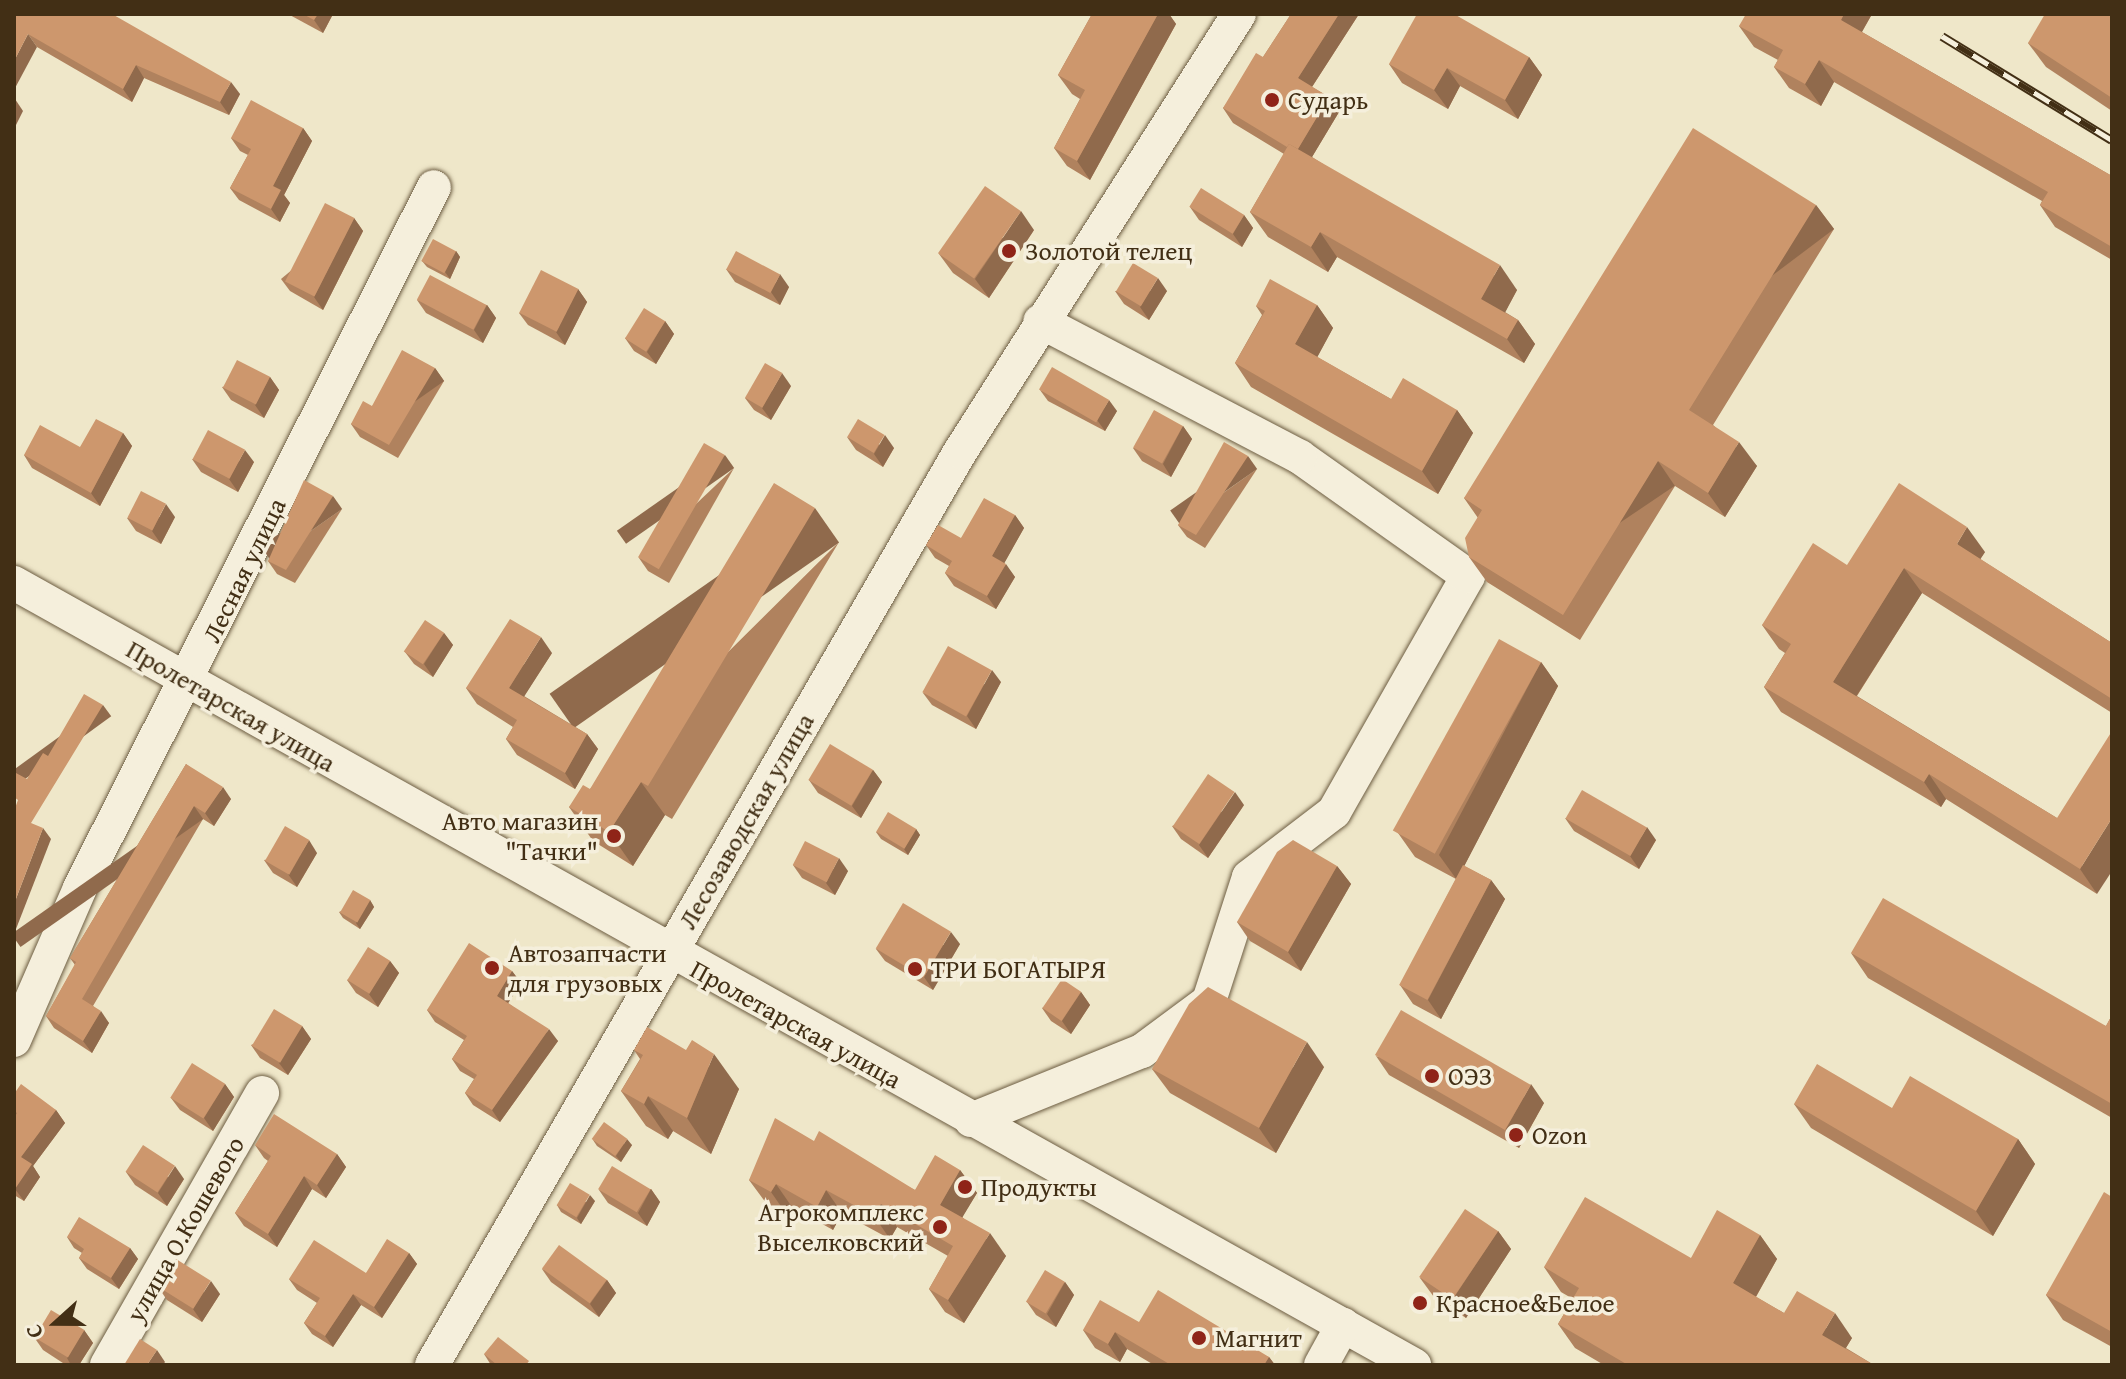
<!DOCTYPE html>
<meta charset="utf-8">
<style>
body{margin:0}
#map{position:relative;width:2126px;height:1379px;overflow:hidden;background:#efe7c9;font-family:"Gentium Book Plus",serif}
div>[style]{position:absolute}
.roads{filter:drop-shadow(0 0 2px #6d5d42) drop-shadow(0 0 2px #6d5d42)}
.minor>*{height:34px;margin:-17px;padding:0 17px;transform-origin:17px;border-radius:17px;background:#f5efdc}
.rail>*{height:9px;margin-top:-4.5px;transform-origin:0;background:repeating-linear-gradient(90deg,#f5efdc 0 18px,#422f15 0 36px);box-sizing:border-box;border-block:2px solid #422f15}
.wall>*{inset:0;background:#b0825e}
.shaded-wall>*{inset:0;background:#906a4c;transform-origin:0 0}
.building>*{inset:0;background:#cd976d;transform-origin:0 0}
.dots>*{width:22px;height:22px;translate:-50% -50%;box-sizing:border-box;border:4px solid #f5efdc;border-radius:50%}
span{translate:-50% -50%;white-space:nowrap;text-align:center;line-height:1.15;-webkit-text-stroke:7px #f5efdc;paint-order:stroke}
.poi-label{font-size:26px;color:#422f15}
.left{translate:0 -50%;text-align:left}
.right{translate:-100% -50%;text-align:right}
.street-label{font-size:26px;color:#422f15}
.frame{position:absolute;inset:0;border:16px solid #422f15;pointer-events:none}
.north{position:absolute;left:16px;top:1283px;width:80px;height:80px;-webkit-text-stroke:6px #f5efdc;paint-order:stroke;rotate:249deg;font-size:22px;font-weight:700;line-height:32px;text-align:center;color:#422f15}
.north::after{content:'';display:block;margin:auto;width:28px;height:36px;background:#422f15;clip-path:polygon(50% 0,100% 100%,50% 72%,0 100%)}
</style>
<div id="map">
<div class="roads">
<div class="minor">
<div style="left:14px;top:583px;width:1604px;rotate:29.19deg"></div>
<div style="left:14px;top:1040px;width:166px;rotate:-66.5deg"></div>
<div style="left:80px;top:888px;width:785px;rotate:-63.21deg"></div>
<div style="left:971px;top:1120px;width:184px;rotate:-22deg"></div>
<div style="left:1142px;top:1051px;width:84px;rotate:-36.7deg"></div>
<div style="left:1209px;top:1001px;width:130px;rotate:-72.1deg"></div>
<div style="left:1249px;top:877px;width:107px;rotate:-37.4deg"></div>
<div style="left:1334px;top:812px;width:271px;rotate:-60.4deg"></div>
<div style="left:1468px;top:576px;width:206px;rotate:-144.7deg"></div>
<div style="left:1300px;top:457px;width:293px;rotate:-152.4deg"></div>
<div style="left:107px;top:1365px;width:313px;rotate:-60.3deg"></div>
<div style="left:432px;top:1365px;width:1055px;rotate:-59.96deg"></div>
<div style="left:960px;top:452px;width:519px;rotate:-57.5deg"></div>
<div style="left:1321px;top:1365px;width:46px;rotate:-61.2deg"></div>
</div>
</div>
<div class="rail">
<div style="left:1942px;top:36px;width:199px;rotate:31.5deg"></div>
</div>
<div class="wall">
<div style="clip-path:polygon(14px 14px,240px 94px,229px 115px,144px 78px,132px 102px,37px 47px)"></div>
<div style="clip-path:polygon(288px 14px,333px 14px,323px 33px)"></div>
<div style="clip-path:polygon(1092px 14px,1169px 14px,1176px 24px,1090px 180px,1067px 166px,1054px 148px,1080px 99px,1072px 94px,1058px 75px)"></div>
<div style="clip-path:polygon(1291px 14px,1359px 14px,1312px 87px,1329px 97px,1339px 112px,1312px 157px,1517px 290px,1505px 312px,1518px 320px,1535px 344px,1524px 363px,1337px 257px,1328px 272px,1268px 237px,1250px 212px,1284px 154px,1233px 123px,1223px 108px,1263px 57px)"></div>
<div style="clip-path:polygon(1776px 14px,1872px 14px,1862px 32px,2112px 176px,2112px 260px,2055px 227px,2040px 205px,2042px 201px,1834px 82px,1821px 106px,1789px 88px,1774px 67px,1778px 60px,1754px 47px,1739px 26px,1774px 16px)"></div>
<div style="clip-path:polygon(2112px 14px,2112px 111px,2046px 67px,2028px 43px)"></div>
<div style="clip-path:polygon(1529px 57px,1542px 75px,1518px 119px,1460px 86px,1448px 109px,1402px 83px,1389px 64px)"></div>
<div style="clip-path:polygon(303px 128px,312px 141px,284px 195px,290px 203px,280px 222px,239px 200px,230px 188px,248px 155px,240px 151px,231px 138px)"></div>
<div style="clip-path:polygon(1816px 205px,1834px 229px,1713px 425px,1757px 466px,1725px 517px,1675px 486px,1580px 640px,1487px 582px,1469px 557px,1478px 518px,1464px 498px)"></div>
<div style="clip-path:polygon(1190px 207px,1244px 215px,1253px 228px,1242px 247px,1199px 220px)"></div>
<div style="clip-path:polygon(354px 218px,363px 231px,323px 310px,290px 291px,281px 279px)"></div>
<div style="clip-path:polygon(1034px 230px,989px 298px,953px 273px,939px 254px)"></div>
<div style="clip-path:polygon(456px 251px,460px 257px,450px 279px,427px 267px,422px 261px)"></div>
<div style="clip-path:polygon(726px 269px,789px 287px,780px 305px,735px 282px)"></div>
<div style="clip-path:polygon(578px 289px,587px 302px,565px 345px,528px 325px,519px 313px)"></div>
<div style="clip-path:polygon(1115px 291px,1167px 291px,1149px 320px,1124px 304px)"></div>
<div style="clip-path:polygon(417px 300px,487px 305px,496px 318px,483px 343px,426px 313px)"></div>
<div style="clip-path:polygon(1317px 305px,1333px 328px,1317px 357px,1391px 399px,1457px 410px,1473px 433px,1438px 494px,1251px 387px,1235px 363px,1262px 315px,1256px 306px)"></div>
<div style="clip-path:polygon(665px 321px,674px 334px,656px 364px,634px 351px,625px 338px)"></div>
<div style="clip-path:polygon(435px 368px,444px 381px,398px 458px,360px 437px,351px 424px,372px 406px)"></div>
<div style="clip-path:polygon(270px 377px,279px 390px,264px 418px,231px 400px,222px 387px)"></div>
<div style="clip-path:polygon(791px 386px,771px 420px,754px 410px,745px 398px)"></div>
<div style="clip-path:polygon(1040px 390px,1117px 411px,1105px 431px,1048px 401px)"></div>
<div style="clip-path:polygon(1183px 426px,1192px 439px,1171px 477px,1142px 461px,1133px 448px)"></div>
<div style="clip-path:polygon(123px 433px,132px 446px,100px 506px,32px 468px,24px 455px,80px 447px)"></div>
<div style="clip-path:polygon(847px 437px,894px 448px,883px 467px,856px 450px)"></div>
<div style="clip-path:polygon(192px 459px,254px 462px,238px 492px,201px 472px)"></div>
<div style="clip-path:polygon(734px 468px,669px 583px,648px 571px,639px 558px)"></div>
<div style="clip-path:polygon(1257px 469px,1205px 548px,1187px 537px,1178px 525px)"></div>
<div style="clip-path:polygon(342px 509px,295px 583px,277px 574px,268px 561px)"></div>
<div style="clip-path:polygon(1015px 515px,1024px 528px,1004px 563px,1015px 577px,996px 609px,954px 586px,945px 573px,949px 566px,935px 558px,926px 545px,961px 538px)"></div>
<div style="clip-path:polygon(175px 517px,161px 544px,136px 531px,127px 518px)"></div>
<div style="clip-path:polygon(839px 542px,672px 819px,665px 815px,633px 866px,593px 841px,569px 807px,590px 789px)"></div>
<div style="clip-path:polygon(1985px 552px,1980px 559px,2112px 643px,2112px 713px,1922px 593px,1857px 696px,2057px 818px,2097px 894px,1946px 799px,1941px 807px,1781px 712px,1764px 687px,1785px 653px,1779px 649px,1762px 625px,1847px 565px)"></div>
<div style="clip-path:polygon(444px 633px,453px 645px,433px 677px,414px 664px,405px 652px)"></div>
<div style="clip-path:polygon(552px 653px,524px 696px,587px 734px,598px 749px,575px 789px,517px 755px,506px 739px,513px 727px,477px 704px,466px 688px)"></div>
<div style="clip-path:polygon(1541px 662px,1558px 686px,1464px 866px,1491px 880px,1505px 899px,1441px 1019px,1413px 1004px,1400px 985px,1456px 879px,1415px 857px,1398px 833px)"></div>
<div style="clip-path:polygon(1001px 682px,976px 729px,932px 705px,923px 693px)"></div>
<div style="clip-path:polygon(186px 764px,231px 799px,214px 826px,203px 819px,93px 1006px,109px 1023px,92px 1053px,54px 1028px,46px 1016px,75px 965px,70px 958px)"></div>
<div style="clip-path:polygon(873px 770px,882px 782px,861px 818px,818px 793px,809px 780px)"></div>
<div style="clip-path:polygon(1244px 805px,1208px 858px,1181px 839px,1172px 826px)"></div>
<div style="clip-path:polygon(1565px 818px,1656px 840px,1639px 869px,1574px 831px)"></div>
<div style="clip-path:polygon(916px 829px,920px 835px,908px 855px,881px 839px,876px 832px)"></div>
<div style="clip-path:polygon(317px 853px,297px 887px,273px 873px,264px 860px)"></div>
<div style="clip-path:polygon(793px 865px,848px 871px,835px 895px,802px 878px)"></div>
<div style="clip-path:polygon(1337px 866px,1351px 884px,1301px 971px,1250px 941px,1237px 922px)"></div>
<div style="clip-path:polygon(370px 900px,374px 907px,360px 929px,343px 918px,339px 912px)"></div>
<div style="clip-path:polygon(960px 944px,933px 990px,885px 961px,876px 949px)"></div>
<div style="clip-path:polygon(1851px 953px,2106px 1026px,2112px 1015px,2112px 1118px,1868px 978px)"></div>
<div style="clip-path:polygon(390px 961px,399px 973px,378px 1007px,356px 993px,347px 980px)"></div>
<div style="clip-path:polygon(512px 971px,521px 983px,508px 1003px,558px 1041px,500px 1122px,473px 1105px,465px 1093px,474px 1079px,460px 1071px,452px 1059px,464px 1040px,435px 1022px,427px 1010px)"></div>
<div style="clip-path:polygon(1081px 992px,1090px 1005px,1071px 1034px,1051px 1021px,1042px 1008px)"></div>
<div style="clip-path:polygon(302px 1026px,311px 1039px,288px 1075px,260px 1058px,251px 1045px)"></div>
<div style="clip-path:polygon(634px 1050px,686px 1050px,739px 1089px,711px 1154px,673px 1131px,668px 1139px,646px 1126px,621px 1091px,640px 1059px)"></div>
<div style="clip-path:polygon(1376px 1056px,1544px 1103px,1519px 1148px,1389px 1075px)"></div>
<div style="clip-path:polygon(1324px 1067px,1276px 1153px,1170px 1093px,1152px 1069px)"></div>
<div style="clip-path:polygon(225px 1084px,234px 1097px,213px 1131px,180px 1110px,171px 1098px)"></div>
<div style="clip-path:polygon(14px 1094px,56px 1110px,65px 1123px,33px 1166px,40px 1177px,24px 1201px,14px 1195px)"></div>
<div style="clip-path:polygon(1794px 1104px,1892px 1108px,2018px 1139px,2035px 1164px,1993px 1236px,1811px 1128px)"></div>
<div style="clip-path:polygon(593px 1140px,632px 1145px,621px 1162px,597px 1146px)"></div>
<div style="clip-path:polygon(814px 1141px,915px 1190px,960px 1170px,977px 1193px,962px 1217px,1006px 1256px,964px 1323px,945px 1312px,929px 1289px,948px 1256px,897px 1227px,890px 1239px,842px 1213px,833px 1230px,792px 1207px,787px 1215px,766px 1203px,749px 1180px)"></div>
<div style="clip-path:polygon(255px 1145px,337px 1154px,346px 1167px,326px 1198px,312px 1189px,277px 1247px,244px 1226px,235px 1213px,268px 1161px,264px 1158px)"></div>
<div style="clip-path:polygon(126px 1172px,184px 1179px,167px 1206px,135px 1185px)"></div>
<div style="clip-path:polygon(651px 1189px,660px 1202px,647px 1226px,608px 1203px,599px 1190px)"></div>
<div style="clip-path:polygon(2112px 1197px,2112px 1347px,2063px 1320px,2046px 1295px)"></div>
<div style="clip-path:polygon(595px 1201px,581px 1224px,561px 1212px,557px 1205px)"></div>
<div style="clip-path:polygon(1498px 1231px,1511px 1249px,1466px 1318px,1434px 1297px,1420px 1278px)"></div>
<div style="clip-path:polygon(1760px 1235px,1777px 1259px,1756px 1297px,1784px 1313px,1852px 1338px,1846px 1348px,1874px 1365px,1604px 1365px,1575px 1348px,1558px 1324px,1573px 1299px,1561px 1292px,1544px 1267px,1691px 1258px)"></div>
<div style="clip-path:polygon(67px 1237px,130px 1248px,138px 1259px,119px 1289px,87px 1269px,79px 1258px,82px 1253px,74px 1248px)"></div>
<div style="clip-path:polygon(409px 1253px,417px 1264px,382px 1318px,361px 1305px,333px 1347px,312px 1334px,304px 1323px,317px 1303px,297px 1290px,289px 1279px,366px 1273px)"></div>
<div style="clip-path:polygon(542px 1269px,607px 1280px,616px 1293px,599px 1317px,551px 1282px)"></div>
<div style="clip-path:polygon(1065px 1282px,1074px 1295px,1056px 1327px,1036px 1315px,1027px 1302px)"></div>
<div style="clip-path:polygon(158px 1287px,220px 1294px,202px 1322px,167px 1300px)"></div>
<div style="clip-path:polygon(1139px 1322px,1269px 1357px,1275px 1365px,1154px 1365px,1127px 1349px,1120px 1362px,1095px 1348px,1083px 1330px)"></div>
<div style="clip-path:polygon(84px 1330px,93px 1343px,79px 1365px,66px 1365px,43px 1350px,34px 1337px)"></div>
<div style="clip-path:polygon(484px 1354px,532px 1365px,491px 1365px)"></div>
</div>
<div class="shaded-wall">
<div style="clip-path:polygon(318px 14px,333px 14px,323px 33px,314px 20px)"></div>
<div style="clip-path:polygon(1158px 14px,1169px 14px,1176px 24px,1090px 180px,1077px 161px)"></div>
<div style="clip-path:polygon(1339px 14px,1359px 14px,1308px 93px,1298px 78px)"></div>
<div style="clip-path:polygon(1844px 14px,1872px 14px,1856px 42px,1841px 20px)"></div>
<div style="clip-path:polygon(28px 34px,37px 47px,14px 90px,14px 61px)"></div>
<div style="clip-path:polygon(1529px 57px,1542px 75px,1518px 119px,1505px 100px)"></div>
<div style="clip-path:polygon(1819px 60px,1834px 82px,1821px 106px,1805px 84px)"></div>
<div style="clip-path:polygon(136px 65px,144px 78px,132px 102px,123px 89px)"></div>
<div style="clip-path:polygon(1447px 68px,1460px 86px,1448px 109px,1434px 90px)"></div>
<div style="clip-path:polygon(231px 82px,240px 94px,229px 115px,220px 102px)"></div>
<div style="clip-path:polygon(1329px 97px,1339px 112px,1306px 167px,1296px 152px)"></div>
<div style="clip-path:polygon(15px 99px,23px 111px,14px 129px,14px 100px)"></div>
<div style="clip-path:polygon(303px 128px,312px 141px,284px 195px,290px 203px,280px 222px,271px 209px,273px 186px)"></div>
<div style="left:1816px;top:205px;width:30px;height:241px;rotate:53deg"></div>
<div style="clip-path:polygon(1021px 211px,1034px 230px,989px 298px,975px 279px)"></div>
<div style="clip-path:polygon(1244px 215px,1253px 228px,1242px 247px,1233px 234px)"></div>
<div style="clip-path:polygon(354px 218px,363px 231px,323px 310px,314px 297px)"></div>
<div style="clip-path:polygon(1320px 232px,1337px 257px,1328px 272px,1311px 247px)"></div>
<div style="clip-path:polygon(456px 251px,460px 257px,450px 279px,445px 272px)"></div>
<div style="clip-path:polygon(1500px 265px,1517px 290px,1499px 324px,1481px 299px)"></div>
<div style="clip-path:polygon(780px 274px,789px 287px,780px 305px,771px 292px)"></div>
<div style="clip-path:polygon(1158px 278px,1167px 291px,1149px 320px,1140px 307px)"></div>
<div style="clip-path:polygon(578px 289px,587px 302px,565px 345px,556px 332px)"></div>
<div style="clip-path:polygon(487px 305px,496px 318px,483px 343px,474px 330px)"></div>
<div style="clip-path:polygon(1317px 305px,1333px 328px,1312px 367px,1295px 344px)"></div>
<div style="clip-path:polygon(1518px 320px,1535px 344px,1524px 363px,1507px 339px)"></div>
<div style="clip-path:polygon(665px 321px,674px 334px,656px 364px,647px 352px)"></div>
<div style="left:435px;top:368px;width:16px;height:90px;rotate:55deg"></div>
<div style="clip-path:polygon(782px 373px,791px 386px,771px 420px,762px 408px)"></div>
<div style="clip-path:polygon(270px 377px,279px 390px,264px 418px,255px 405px)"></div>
<div style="clip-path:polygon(1109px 400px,1117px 411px,1105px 431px,1097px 420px)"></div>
<div style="clip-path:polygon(1457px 410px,1473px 433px,1438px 494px,1422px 471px)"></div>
<div style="clip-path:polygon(1183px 426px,1192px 439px,1171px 477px,1163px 464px)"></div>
<div style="clip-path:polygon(123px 433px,132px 446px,100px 506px,91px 493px)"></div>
<div style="clip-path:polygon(885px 435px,894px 448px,883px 467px,874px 454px)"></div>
<div style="clip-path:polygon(1739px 442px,1757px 466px,1725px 517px,1708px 493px)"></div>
<div style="clip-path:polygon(245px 450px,254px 462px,238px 492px,229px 479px)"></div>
<div style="left:725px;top:455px;width:16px;height:132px;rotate:55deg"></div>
<div style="left:1248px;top:456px;width:16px;height:95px;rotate:55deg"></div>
<div style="left:1658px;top:461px;width:30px;height:181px;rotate:56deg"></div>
<div style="left:333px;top:496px;width:16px;height:88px;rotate:55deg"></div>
<div style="clip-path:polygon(166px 504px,175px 517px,161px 544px,152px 531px)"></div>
<div style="left:815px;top:508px;width:42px;height:324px;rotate:55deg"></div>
<div style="clip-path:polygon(1015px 515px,1024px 528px,1001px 569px,992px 556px)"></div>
<div style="clip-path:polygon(1967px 527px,1985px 552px,1974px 569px,1957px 544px)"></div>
<div style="clip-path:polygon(1006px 564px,1015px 577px,996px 609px,987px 596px)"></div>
<div style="clip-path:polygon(1904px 568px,1922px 593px,1850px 706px,1833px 682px)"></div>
<div style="clip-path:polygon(444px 633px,453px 645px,433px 677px,424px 664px)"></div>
<div style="clip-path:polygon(541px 637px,552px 653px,520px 703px,509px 688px)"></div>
<div style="clip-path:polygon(1541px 662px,1558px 686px,1457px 880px,1439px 855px)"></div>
<div style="clip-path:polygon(992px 670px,1001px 682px,976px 729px,967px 716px)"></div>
<div style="left:103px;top:705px;width:14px;height:138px;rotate:54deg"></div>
<div style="clip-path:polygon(587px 734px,598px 749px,575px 789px,565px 773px)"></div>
<div style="clip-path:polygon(873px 770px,882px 782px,861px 818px,852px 806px)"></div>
<div style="clip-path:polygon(1929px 774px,1946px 799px,1941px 807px,1924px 782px)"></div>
<div style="clip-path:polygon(641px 782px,665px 815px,633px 866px,609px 832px)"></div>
<div style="clip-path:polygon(223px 787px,231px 799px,214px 826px,205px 813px)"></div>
<div style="clip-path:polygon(1235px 792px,1244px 805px,1208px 858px,1199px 845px)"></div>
<div style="left:194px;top:806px;width:16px;height:223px;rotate:55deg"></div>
<div style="clip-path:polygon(2112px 818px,2112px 871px,2097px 894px,2080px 869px)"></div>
<div style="clip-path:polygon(1647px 827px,1656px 840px,1639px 869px,1630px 856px)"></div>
<div style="clip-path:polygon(43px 828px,51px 839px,16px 929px,14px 926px,14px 904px)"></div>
<div style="clip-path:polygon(916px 829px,920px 835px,908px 855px,904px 849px)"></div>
<div style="clip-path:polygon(309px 840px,317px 853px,297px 887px,288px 874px)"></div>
<div style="clip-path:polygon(839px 858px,848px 871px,835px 895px,826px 883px)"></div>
<div style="clip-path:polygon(1337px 866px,1351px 884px,1301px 971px,1288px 952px)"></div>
<div style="clip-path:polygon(1491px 880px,1505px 899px,1441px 1019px,1428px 1000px)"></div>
<div style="clip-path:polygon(370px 900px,374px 907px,360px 929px,356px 923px)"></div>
<div style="clip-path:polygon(951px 932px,960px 944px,933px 990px,924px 977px)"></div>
<div style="clip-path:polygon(390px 961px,399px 973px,378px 1007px,369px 994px)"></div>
<div style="clip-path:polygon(512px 971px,521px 983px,505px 1008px,497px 996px)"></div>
<div style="clip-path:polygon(1081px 992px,1090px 1005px,1071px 1034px,1062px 1021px)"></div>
<div style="clip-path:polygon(101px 1011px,109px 1023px,92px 1053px,83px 1041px)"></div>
<div style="clip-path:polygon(302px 1026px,311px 1039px,288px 1075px,279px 1063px)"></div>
<div style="clip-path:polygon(549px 1029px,558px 1041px,500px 1122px,492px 1110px)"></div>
<div style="clip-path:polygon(1307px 1042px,1324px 1067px,1276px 1153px,1259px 1128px)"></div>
<div style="clip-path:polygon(714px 1054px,739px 1089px,711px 1154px,687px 1118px)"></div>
<div style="clip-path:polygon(225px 1084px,234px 1097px,213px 1131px,204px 1118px)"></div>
<div style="clip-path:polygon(1531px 1084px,1544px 1103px,1519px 1148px,1506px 1129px)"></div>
<div style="clip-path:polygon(648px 1096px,673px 1131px,668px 1139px,644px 1104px)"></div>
<div style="clip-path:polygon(56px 1110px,65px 1123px,33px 1166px,40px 1177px,24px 1201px,15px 1189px,21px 1157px)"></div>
<div style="clip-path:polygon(627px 1139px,632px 1145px,621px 1162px,616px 1156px)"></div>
<div style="clip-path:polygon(2018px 1139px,2035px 1164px,1993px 1236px,1976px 1211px)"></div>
<div style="clip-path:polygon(337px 1154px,346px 1167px,326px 1198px,317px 1185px)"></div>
<div style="clip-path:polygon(175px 1166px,184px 1179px,167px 1206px,158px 1193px)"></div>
<div style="clip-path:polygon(960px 1170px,977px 1193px,956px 1228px,940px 1205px)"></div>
<div style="clip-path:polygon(304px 1176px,312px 1189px,277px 1247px,268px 1234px)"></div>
<div style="clip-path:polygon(776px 1184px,792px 1207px,787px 1215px,771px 1192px)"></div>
<div style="clip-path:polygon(651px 1189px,660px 1202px,647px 1226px,638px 1213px)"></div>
<div style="clip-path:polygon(826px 1190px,842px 1213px,833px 1230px,817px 1207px)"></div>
<div style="clip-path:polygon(590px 1195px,595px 1201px,581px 1224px,577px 1218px)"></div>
<div style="clip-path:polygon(881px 1204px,897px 1227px,890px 1239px,874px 1216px)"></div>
<div style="clip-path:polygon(1498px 1231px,1511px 1249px,1466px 1318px,1453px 1299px)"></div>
<div style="clip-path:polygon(990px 1233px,1006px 1256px,964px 1323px,948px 1300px)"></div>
<div style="clip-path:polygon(1760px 1235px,1777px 1259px,1750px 1307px,1733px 1283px)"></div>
<div style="clip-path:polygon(130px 1248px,138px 1259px,119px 1289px,111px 1278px)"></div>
<div style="clip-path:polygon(409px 1253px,417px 1264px,382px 1318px,374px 1307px)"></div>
<div style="clip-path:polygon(607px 1280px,616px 1293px,599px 1317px,590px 1304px)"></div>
<div style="clip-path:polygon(211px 1281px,220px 1294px,202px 1322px,193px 1309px)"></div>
<div style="clip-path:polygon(1065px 1282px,1074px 1295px,1056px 1327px,1047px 1314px)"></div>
<div style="clip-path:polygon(353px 1294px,361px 1305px,333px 1347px,325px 1336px)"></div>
<div style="clip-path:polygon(1835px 1313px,1852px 1338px,1839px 1359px,1822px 1335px)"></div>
<div style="clip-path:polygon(84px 1330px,93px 1343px,79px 1365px,71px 1365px,67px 1358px)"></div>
<div style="clip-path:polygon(1115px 1332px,1127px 1349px,1120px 1362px,1108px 1344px)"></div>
<div style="clip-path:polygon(157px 1350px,165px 1362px,163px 1365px,147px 1365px)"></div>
<div style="clip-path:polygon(1269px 1357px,1275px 1365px,1264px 1365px)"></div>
</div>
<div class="building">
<div style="clip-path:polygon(14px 14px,112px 14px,231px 82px,220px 102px,136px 65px,123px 89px,28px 34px,14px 61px)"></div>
<div style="clip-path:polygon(303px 14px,318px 14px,314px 20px)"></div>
<div style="clip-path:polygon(1092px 14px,1158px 14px,1077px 161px,1054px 148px,1085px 90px,1058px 75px)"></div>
<div style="clip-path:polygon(1291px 14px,1339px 14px,1298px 78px,1329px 97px,1298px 149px,1289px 144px,1287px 147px,1223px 108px,1256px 53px,1263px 57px)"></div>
<div style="clip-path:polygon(1417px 14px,1454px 14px,1529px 57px,1505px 100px,1447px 68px,1434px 90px,1389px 64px)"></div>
<div style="clip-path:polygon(1746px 14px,1770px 14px,1774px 16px,1776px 14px,1844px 14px,1841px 20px,2112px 176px,2112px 247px,2040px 205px,2048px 192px,1819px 60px,1805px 84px,1774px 67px,1783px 50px,1739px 26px)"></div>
<div style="clip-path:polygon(2045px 14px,2112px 14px,2112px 98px,2028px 43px)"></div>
<div style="clip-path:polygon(251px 100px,303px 128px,273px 186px,281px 190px,271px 209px,230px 188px,251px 149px,231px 138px)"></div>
<div style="clip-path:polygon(1693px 128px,1816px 205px,1689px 410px,1739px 442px,1708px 493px,1658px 461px,1563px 615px,1469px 557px,1465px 538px,1482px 510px,1464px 498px)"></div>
<div style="clip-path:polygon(1289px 144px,1500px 265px,1481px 299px,1518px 320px,1507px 339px,1320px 232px,1311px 247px,1250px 212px)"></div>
<div style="left:985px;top:186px;width:44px;height:82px;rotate:35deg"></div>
<div style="left:1201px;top:188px;width:51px;height:22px;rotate:32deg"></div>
<div style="left:325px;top:203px;width:33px;height:88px;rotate:27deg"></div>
<div style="left:433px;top:239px;width:26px;height:25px;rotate:28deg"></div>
<div style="left:736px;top:251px;width:50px;height:21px;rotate:28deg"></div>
<div style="left:1133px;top:263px;width:29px;height:33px;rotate:31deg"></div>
<div style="left:541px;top:270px;width:42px;height:48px;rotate:27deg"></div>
<div style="left:430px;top:275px;width:64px;height:28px;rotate:28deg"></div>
<div style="clip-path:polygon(1270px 279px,1317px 305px,1295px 344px,1391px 399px,1403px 378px,1457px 410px,1422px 471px,1235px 363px,1265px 311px,1256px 306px)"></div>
<div style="left:644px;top:308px;width:25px;height:36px;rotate:32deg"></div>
<div style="clip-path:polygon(402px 350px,435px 368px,389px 445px,351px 424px,363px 401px,372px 406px)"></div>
<div style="left:237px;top:360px;width:37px;height:31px;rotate:27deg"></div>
<div style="left:765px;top:363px;width:20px;height:40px;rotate:30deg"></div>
<div style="left:1052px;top:367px;width:66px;height:26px;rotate:30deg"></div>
<div style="left:1154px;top:410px;width:33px;height:43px;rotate:29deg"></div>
<div style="clip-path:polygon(96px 419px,123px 433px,91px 493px,24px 455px,40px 425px,80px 447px)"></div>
<div style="left:858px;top:419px;width:31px;height:21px;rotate:31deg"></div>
<div style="left:208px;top:430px;width:42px;height:33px;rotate:28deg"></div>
<div style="clip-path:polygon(1224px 442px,1248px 456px,1196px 535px,1178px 525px)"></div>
<div style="left:704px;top:443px;width:24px;height:132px;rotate:30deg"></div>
<div style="clip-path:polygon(304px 480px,333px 496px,286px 570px,268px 561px)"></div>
<div style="clip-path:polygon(774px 483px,815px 508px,648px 786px,641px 782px,609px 832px,569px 807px,583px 785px,590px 789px)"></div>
<div style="clip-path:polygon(1899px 483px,1967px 527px,1957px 544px,2112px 643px,2112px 699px,1904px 568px,1833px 682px,2057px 818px,2112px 731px,2112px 818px,2080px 869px,1929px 774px,1924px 782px,1764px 687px,1791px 644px,1762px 625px,1813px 543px,1847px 565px)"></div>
<div style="left:141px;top:491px;width:28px;height:30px;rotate:27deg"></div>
<div style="clip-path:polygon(984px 498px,1015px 515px,992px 556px,1006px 564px,987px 596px,945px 573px,952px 561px,926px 545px,938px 525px,961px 538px)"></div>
<div style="clip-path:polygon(510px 619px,541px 637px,509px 688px,587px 734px,565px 773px,506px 739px,517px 720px,466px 688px)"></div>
<div style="left:425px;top:620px;width:23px;height:38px;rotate:34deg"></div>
<div style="left:1499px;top:639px;width:48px;height:219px;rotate:29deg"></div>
<div style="left:948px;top:646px;width:50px;height:53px;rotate:29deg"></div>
<div style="clip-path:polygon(84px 694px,103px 705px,31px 823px,43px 828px,14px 904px,14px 811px,18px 800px,14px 797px,14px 776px,16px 773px,27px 779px,43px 753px,48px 756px)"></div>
<div style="left:830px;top:744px;width:50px;height:42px;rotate:31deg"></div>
<div style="clip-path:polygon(186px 764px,223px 787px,205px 813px,194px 806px,82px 999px,101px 1011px,83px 1041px,46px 1016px,76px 962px,70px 958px)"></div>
<div style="left:1208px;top:774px;width:32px;height:63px;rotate:34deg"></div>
<div style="left:1582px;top:790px;width:75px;height:33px;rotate:30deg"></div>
<div style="left:888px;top:812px;width:33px;height:23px;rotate:31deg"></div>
<div style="left:285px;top:826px;width:28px;height:40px;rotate:30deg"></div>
<div style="clip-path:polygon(1293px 840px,1337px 866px,1288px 952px,1237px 922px,1277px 852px)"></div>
<div style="left:805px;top:841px;width:38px;height:27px;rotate:27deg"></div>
<div style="left:1463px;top:865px;width:32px;height:136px;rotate:28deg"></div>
<div style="left:353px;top:890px;width:20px;height:26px;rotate:30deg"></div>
<div style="clip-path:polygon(1883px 898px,2106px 1026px,2112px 1015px,2112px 1104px,1851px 953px)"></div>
<div style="left:903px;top:903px;width:56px;height:53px;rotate:31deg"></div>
<div style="clip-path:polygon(469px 943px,512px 971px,497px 996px,549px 1029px,492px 1110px,465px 1093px,477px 1075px,452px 1059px,467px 1036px,427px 1010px)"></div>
<div style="left:368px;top:947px;width:26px;height:39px;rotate:32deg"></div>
<div style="left:1062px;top:979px;width:23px;height:35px;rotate:34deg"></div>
<div style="clip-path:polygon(1208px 987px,1307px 1042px,1259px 1128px,1152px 1069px,1189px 1004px)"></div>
<div style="left:274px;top:1009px;width:33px;height:43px;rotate:31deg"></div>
<div style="left:1401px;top:1010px;width:150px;height:52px;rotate:30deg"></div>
<div style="clip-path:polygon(647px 1027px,686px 1050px,692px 1040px,714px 1054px,687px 1118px,648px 1096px,644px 1104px,621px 1091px,643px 1055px,634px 1050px)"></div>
<div style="left:192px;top:1063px;width:39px;height:41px;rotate:32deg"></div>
<div style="clip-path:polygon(1817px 1064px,1892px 1108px,1910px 1076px,2018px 1139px,1976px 1211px,1794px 1104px)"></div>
<div style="clip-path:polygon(21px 1084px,56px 1110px,21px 1157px,32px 1164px,15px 1189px,14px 1118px,17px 1113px,14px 1111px,14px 1094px)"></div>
<div style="clip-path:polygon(274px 1114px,337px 1154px,317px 1185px,304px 1176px,268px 1234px,235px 1213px,271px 1156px,255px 1145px)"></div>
<div style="clip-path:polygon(775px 1118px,814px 1141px,819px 1131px,915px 1190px,935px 1155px,960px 1170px,940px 1205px,990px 1233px,948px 1300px,929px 1289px,953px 1246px,881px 1204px,874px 1216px,826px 1190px,817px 1207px,776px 1184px,771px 1192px,749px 1180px)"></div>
<div style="left:604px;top:1122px;width:29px;height:21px;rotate:36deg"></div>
<div style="left:143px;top:1145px;width:38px;height:32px;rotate:33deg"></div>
<div style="left:612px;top:1166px;width:45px;height:27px;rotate:31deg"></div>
<div style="left:570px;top:1183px;width:23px;height:26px;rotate:31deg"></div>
<div style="clip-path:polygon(2104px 1192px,2112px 1197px,2112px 1332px,2046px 1295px)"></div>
<div style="clip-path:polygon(1585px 1197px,1691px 1258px,1717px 1210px,1760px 1235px,1733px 1283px,1784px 1313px,1797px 1291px,1835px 1313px,1822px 1335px,1874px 1365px,1628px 1365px,1558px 1324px,1579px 1288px,1544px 1267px)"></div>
<div style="left:1465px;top:1209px;width:40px;height:82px;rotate:34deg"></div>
<div style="clip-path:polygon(79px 1217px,130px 1248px,111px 1278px,79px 1258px,84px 1249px,67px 1237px)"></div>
<div style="clip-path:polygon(387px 1239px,409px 1253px,374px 1307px,353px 1294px,325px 1336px,304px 1323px,320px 1298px,289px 1279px,314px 1240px,366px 1273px)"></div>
<div style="left:559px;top:1245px;width:59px;height:29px;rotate:36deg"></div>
<div style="left:176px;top:1259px;width:41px;height:33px;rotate:32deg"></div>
<div style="left:1045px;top:1270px;width:23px;height:37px;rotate:31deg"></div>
<div style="clip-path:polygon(1158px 1290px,1269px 1357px,1264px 1365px,1171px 1365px,1115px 1332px,1108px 1344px,1083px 1330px,1100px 1300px,1139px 1322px)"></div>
<div style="left:51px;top:1310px;width:39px;height:32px;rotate:31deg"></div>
<div style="clip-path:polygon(498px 1337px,529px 1361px,526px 1365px,497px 1365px,484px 1354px)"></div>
<div style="clip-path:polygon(140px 1339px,157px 1350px,147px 1365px,124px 1365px)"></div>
</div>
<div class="dots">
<div style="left:1272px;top:100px;background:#8f2418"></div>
<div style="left:1009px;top:251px;background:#8f2418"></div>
<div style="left:614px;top:836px;background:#8f2418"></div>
<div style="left:492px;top:968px;background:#8f2418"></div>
<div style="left:915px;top:969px;background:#8f2418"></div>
<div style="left:1432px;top:1076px;background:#8f2418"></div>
<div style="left:1516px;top:1135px;background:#8f2418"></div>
<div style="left:965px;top:1187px;background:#8f2418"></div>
<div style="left:940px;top:1227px;background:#8f2418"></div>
<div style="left:1420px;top:1303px;background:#8f2418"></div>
<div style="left:1199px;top:1338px;background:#8f2418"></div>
</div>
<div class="poi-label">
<span class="left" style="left:1288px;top:100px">Сударь</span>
<span class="left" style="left:1025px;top:251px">Золотой телец</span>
<span class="right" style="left:598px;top:836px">Авто магазин<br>"Тачки"</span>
<span class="left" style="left:508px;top:968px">Автозапчасти<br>для грузовых</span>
<span class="left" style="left:931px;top:969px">ТРИ БОГАТЫРЯ</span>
<span class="left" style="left:1448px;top:1076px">ОЭЗ</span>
<span class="left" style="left:1532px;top:1135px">Ozon</span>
<span class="left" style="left:981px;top:1187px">Продукты</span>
<span class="right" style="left:924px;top:1227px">Агрокомплекс<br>Выселковский</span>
<span class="left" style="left:1436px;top:1303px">Красное&amp;Белое</span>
<span class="left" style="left:1215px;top:1338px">Магнит</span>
</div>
<div class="street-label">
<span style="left:244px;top:570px;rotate:-64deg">Лесная улица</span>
<span style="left:231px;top:706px;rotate:30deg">Пролетарская улица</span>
<span style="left:746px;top:821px;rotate:-60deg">Лесозаводская улица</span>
<span style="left:796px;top:1024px;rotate:29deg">Пролетарская улица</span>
<span style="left:185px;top:1229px;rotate:-60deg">улица О.Кошевого</span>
</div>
<div class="frame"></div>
<div class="north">С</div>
</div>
